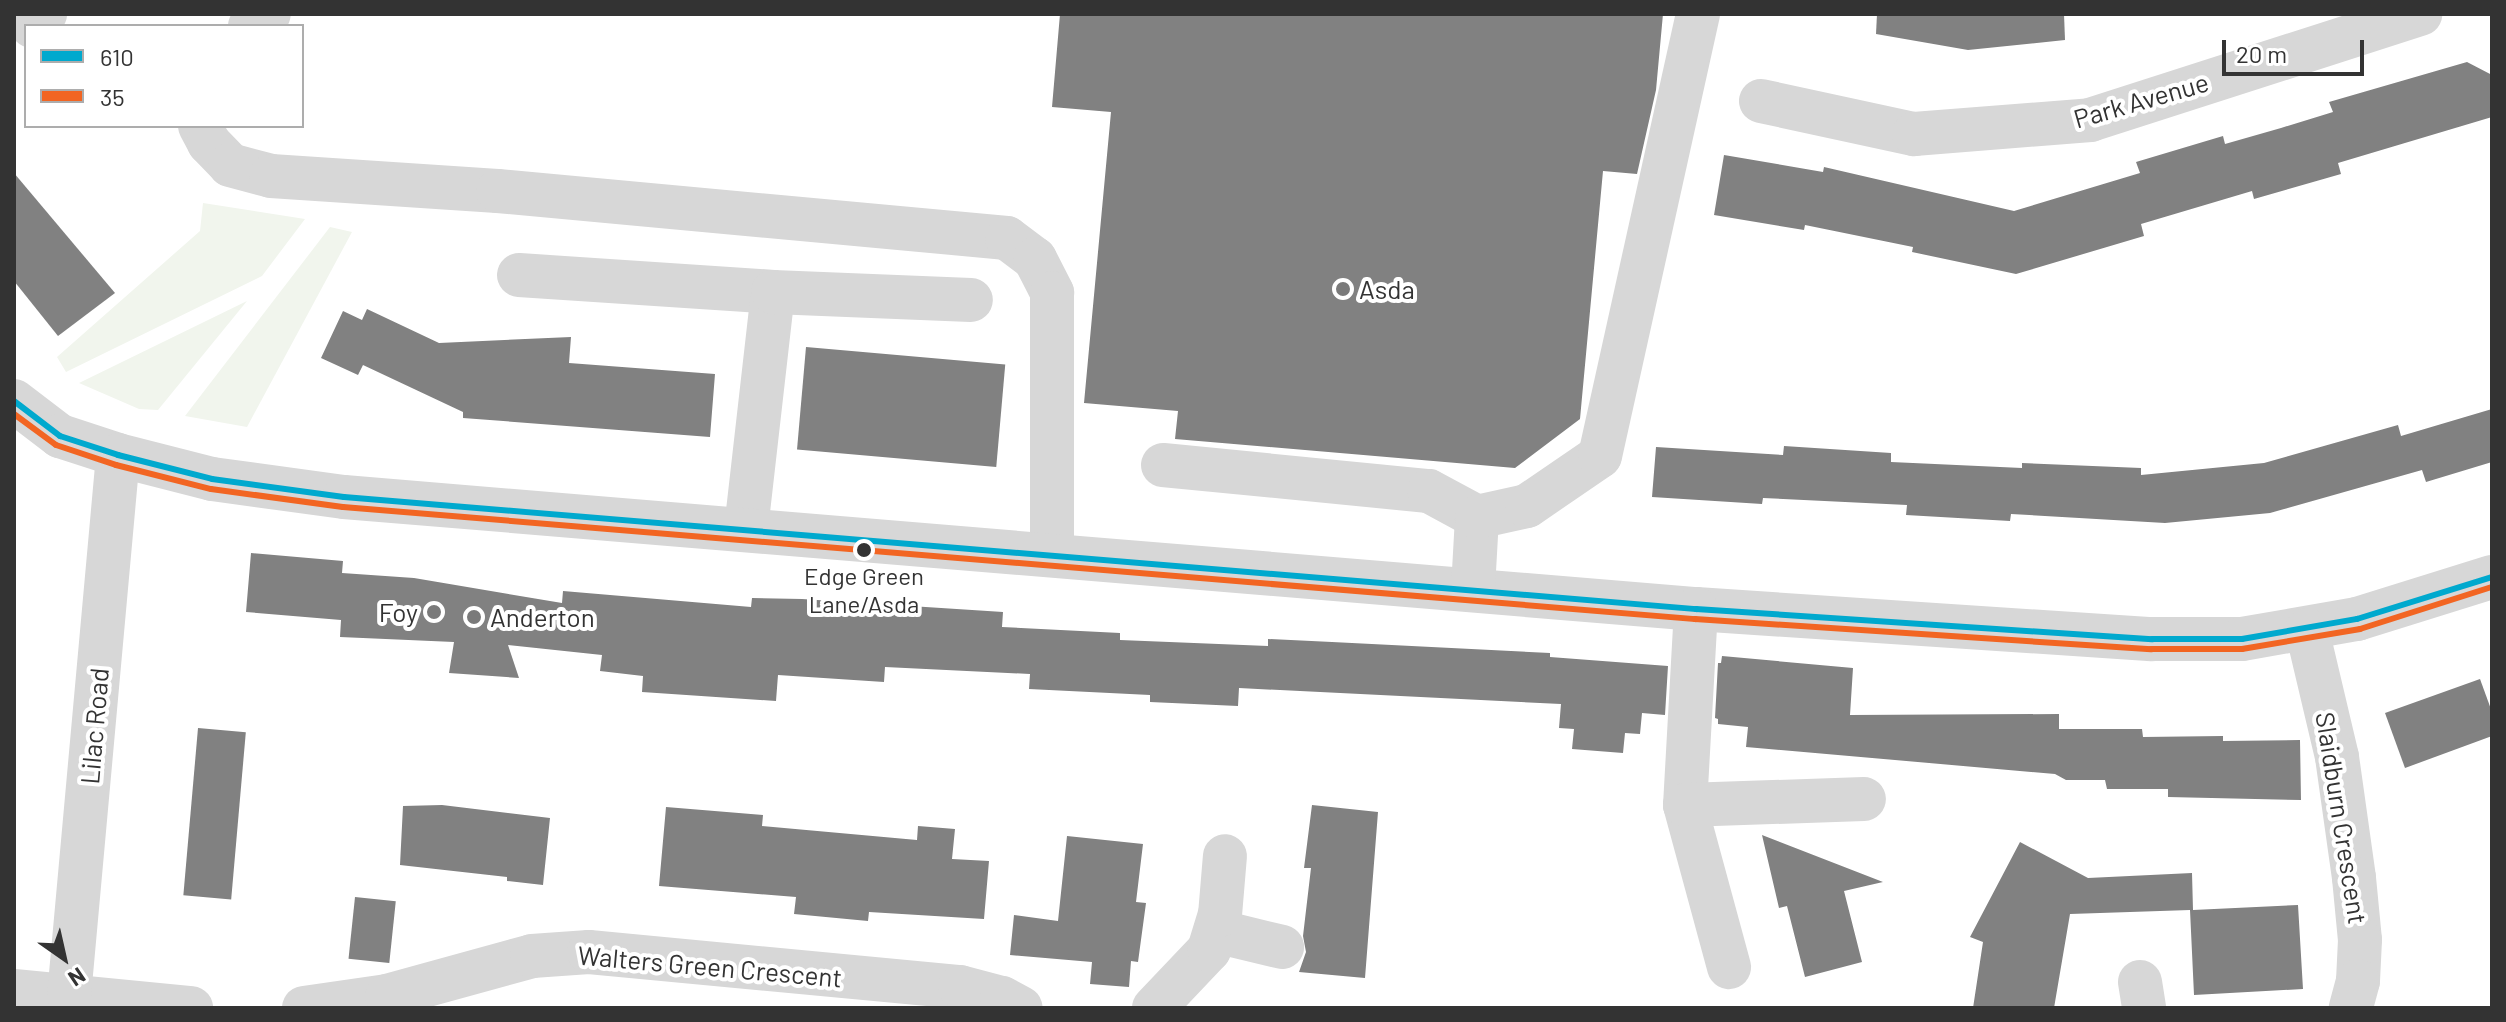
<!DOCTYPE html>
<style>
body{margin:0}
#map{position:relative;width:2506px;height:1022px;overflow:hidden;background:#fff;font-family:Barlow,sans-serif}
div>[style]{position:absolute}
.green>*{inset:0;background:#f1f5ed}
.building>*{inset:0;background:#818181;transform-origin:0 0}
.minor>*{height:44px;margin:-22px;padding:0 22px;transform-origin:22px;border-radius:22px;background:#d7d7d7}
.bus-1>*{height:6px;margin:-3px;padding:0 3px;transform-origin:3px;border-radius:3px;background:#00a9ce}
.bus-2>*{height:6px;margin:-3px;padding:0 3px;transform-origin:3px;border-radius:3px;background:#f26522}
.dots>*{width:22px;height:22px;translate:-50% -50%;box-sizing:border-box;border:4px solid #fff;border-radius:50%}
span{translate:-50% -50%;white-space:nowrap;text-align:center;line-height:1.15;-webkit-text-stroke:8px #fff;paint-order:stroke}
.bus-label{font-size:24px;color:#333}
.street-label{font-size:26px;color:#333}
.poi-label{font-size:26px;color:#333}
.left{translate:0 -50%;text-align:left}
.right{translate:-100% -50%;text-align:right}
.frame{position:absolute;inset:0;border:16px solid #333;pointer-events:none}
.legend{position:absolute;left:24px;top:24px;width:280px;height:104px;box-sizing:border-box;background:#fff;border:2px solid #adadad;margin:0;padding:10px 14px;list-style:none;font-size:24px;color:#333}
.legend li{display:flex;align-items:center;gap:16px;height:40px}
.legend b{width:40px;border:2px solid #adadad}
.north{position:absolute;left:24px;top:918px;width:80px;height:80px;-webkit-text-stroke:6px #fff;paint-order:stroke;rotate:146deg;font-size:22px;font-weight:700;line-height:32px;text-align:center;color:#333}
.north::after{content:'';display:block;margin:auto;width:28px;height:36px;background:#333;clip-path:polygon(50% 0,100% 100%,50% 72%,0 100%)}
.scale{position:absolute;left:2222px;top:40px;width:142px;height:36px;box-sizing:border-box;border:4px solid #333;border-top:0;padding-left:10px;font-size:24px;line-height:28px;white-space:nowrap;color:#333;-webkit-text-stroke:6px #fff;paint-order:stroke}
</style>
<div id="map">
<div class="green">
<div style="clip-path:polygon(203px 203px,305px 219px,262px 276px,66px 372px,57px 357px,200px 231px)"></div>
<div style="clip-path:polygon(330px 227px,352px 232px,247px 427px,185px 416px)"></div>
<div style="clip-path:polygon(247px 301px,158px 410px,139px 409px,79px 383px)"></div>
</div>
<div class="building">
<div style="clip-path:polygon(1060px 14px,1663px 14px,1656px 90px,1637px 174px,1603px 171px,1580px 419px,1515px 468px,1175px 439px,1178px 411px,1084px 403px,1111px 112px,1052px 107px)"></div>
<div style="clip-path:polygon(1877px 14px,2064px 14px,2065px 40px,1968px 50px,1876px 34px)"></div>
<div style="clip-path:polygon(2467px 62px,2492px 75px,2492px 117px,2338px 163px,2341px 174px,2254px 199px,2252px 191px,2141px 224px,2144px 236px,2016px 274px,1912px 252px,1913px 247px,1805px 225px,1804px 230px,1714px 215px,1724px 155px,1823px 172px,1824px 167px,2014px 211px,2140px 173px,2136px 162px,2223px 136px,2225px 144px,2281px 128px,2333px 112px,2329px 102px)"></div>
<div style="clip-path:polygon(14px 173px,115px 293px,58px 336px,14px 281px)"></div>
<div style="clip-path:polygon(367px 309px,439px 343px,571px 337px,569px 363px,715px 374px,710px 437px,463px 418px,463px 412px,363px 365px,358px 375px,321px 358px,343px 311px,362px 320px)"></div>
<div style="left:806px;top:347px;width:200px;height:103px;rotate:5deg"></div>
<div style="clip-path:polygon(2492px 409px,2492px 462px,2426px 482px,2422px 470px,2270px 513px,2165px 523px,2011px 514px,2010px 521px,1906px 515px,1907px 505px,1763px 498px,1762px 504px,1652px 497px,1656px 447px,1783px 455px,1784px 446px,1891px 453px,1891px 462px,2022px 468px,2022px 463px,2141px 468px,2141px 475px,2264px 463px,2398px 425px,2401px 436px)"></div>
<div style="clip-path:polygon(251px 553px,343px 561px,342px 573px,414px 578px,562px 603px,563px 591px,751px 607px,752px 598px,802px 599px,1003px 612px,1002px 627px,1120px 633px,1120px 640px,1268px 646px,1268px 639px,1332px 642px,1550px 653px,1550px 657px,1668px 666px,1665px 715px,1642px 713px,1640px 734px,1625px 733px,1623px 753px,1572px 749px,1574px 729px,1559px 728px,1561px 704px,1239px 688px,1238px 706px,1150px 702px,1150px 695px,1029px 689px,1030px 674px,885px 667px,884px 682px,778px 675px,776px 701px,642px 692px,643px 676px,600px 671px,602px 655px,508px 645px,519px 678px,449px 673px,454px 642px,340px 637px,341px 620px,246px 612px)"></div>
<div style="clip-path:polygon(1722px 656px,1853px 668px,1850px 715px,2059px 714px,2059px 729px,2142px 729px,2143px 737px,2223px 736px,2223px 741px,2300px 740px,2301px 800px,2168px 797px,2168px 789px,2107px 789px,2105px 780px,2066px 780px,2055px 774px,1746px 747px,1748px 727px,1718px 724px,1718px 719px,1715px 718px,1718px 663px,1721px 663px)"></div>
<div style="clip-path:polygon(2480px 679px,2492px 712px,2492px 736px,2405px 768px,2385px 713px)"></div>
<div style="left:198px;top:728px;width:48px;height:168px;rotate:5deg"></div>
<div style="clip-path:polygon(442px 805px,550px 818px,543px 885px,507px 881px,507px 877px,400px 865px,403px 806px)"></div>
<div style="clip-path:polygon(1312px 805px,1378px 812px,1365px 978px,1299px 972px,1306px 952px,1303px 936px,1311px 868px,1304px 868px)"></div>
<div style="clip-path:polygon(666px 807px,763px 815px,762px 826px,917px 840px,918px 826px,955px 829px,952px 859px,989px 861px,984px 919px,869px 912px,868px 921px,794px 914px,796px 897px,659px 886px)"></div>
<div style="clip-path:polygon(1762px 835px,1883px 882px,1844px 891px,1862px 962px,1805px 977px,1787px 906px,1779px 908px)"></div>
<div style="clip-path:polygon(1067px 836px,1143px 844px,1136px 902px,1146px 903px,1138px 962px,1131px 961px,1129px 987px,1090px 984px,1092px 962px,1010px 955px,1014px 915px,1058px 921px)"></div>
<div style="clip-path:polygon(2020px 842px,2088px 878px,2192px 873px,2193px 910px,2298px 905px,2303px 989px,2194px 995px,2190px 910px,2070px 914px,2054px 1008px,1973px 1008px,1983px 942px,1970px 937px)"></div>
<div style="left:355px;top:897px;width:41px;height:62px;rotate:6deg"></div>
</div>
<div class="minor">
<div style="left:32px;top:26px;width:18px;rotate:-43deg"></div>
<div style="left:250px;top:26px;width:22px;rotate:-32deg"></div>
<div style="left:1761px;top:101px;width:157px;rotate:12.2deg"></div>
<div style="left:1914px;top:134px;width:177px;rotate:-4.5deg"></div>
<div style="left:2090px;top:120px;width:347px;rotate:-17.8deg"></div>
<div style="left:200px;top:126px;width:19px;rotate:62deg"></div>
<div style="left:209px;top:143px;width:30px;rotate:46deg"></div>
<div style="left:230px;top:165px;width:42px;rotate:15deg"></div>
<div style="left:271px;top:176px;width:227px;rotate:3.8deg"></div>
<div style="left:498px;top:191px;width:511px;rotate:5.28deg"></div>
<div style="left:1007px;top:238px;width:35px;rotate:37deg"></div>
<div style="left:1035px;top:259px;width:38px;rotate:63deg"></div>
<div style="left:1052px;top:293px;width:262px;rotate:90deg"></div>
<div style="left:519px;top:275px;width:255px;rotate:3.8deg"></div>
<div style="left:773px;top:292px;width:239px;rotate:96.5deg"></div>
<div style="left:773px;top:292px;width:198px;rotate:2.3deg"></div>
<div style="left:14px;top:401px;width:58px;rotate:37.3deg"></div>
<div style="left:60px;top:436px;width:61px;rotate:18.1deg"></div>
<div style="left:118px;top:455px;width:97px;rotate:14.3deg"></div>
<div style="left:212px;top:479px;width:133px;rotate:7.8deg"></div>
<div style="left:344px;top:497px;width:1357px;rotate:4.74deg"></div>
<div style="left:1696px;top:609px;width:457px;rotate:3.8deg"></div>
<div style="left:2152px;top:639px;width:90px"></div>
<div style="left:2242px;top:639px;width:117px;rotate:-9.9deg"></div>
<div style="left:2357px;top:619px;width:141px;rotate:-17.3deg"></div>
<div style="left:1163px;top:465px;width:267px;rotate:5.6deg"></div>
<div style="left:1429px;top:491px;width:55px;rotate:28.4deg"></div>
<div style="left:1473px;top:589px;width:72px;rotate:-86.8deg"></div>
<div style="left:1477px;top:517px;width:51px;rotate:-12.4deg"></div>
<div style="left:1527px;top:506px;width:88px;rotate:-34.4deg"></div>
<div style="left:1600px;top:456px;width:453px;rotate:-77.5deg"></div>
<div style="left:1696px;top:609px;width:196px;rotate:93.2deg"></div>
<div style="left:1685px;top:805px;width:168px;rotate:74.8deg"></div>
<div style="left:2307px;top:630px;width:130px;rotate:76.7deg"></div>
<div style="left:2337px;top:757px;width:122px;rotate:82deg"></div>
<div style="left:2354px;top:878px;width:62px;rotate:84.5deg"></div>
<div style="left:2360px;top:940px;width:41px;rotate:92.8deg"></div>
<div style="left:2358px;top:981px;width:28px;rotate:105deg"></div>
<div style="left:1685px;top:805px;width:179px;rotate:-1.9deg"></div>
<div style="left:1216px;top:931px;width:68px;rotate:13.6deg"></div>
<div style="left:2140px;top:982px;width:26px;rotate:81deg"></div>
<div style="left:14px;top:991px;width:178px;rotate:5.5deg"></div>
<div style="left:69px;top:996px;width:543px;rotate:-84.82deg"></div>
<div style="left:304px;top:1008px;width:84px;rotate:-8.2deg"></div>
<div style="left:387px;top:996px;width:150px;rotate:-15.4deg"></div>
<div style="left:532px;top:956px;width:57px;rotate:-4deg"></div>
<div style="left:589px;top:952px;width:373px;rotate:5.4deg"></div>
<div style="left:960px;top:987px;width:43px;rotate:14.7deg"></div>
<div style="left:1002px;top:998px;width:21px;rotate:28deg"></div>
<div style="left:1154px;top:1008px;width:80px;rotate:-46.5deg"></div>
<div style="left:1209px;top:950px;width:37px;rotate:-73deg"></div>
<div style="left:1220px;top:915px;width:59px;rotate:-85.2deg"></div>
</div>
<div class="bus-1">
<div style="left:14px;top:401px;width:58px;rotate:37.3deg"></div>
<div style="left:60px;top:436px;width:61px;rotate:18.1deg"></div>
<div style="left:118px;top:455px;width:97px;rotate:14.3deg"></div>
<div style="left:212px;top:479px;width:133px;rotate:7.8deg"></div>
<div style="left:344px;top:497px;width:1357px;rotate:4.74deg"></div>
<div style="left:1696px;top:609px;width:457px;rotate:3.8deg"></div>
<div style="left:2152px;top:639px;width:90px"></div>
<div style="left:2242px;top:639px;width:117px;rotate:-9.9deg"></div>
<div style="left:2357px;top:619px;width:141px;rotate:-17.3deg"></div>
</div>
<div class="bus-2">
<div style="left:14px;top:414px;width:52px;rotate:36.4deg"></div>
<div style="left:56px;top:445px;width:63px;rotate:18.4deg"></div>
<div style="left:116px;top:465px;width:98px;rotate:14.2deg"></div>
<div style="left:211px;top:489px;width:133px;rotate:7.8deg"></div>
<div style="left:343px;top:507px;width:1357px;rotate:4.74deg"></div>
<div style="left:1695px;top:619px;width:457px;rotate:3.8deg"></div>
<div style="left:2151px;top:649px;width:91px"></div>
<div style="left:2242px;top:649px;width:120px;rotate:-9.6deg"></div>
<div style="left:2360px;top:629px;width:139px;rotate:-17.7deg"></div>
</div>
<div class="dots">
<div style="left:1343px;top:289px;background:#7a7a7a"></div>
<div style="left:864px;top:550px;background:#333"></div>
<div style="left:434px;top:612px;background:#7a7a7a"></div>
<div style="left:474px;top:617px;background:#7a7a7a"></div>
</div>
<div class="bus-label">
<span style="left:864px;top:590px">Edge Green<br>Lane/Asda</span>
</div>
<div class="street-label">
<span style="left:2141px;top:100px;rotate:-16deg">Park Avenue</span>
<span style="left:94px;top:726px;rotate:-85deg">Lilac Road</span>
<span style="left:2342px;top:818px;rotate:81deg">Slaidburn Crescent</span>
<span style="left:710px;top:966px;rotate:5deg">Walters Green Crescent</span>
</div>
<div class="poi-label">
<span class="left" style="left:1359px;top:289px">Asda</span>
<span class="right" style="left:418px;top:612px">Foy</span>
<span class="left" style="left:490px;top:617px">Anderton</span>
</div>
<div class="frame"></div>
<ul class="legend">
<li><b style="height:10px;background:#00a9ce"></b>610</li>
<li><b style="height:10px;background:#f26522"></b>35</li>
</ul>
<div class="north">N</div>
<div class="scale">20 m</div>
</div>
